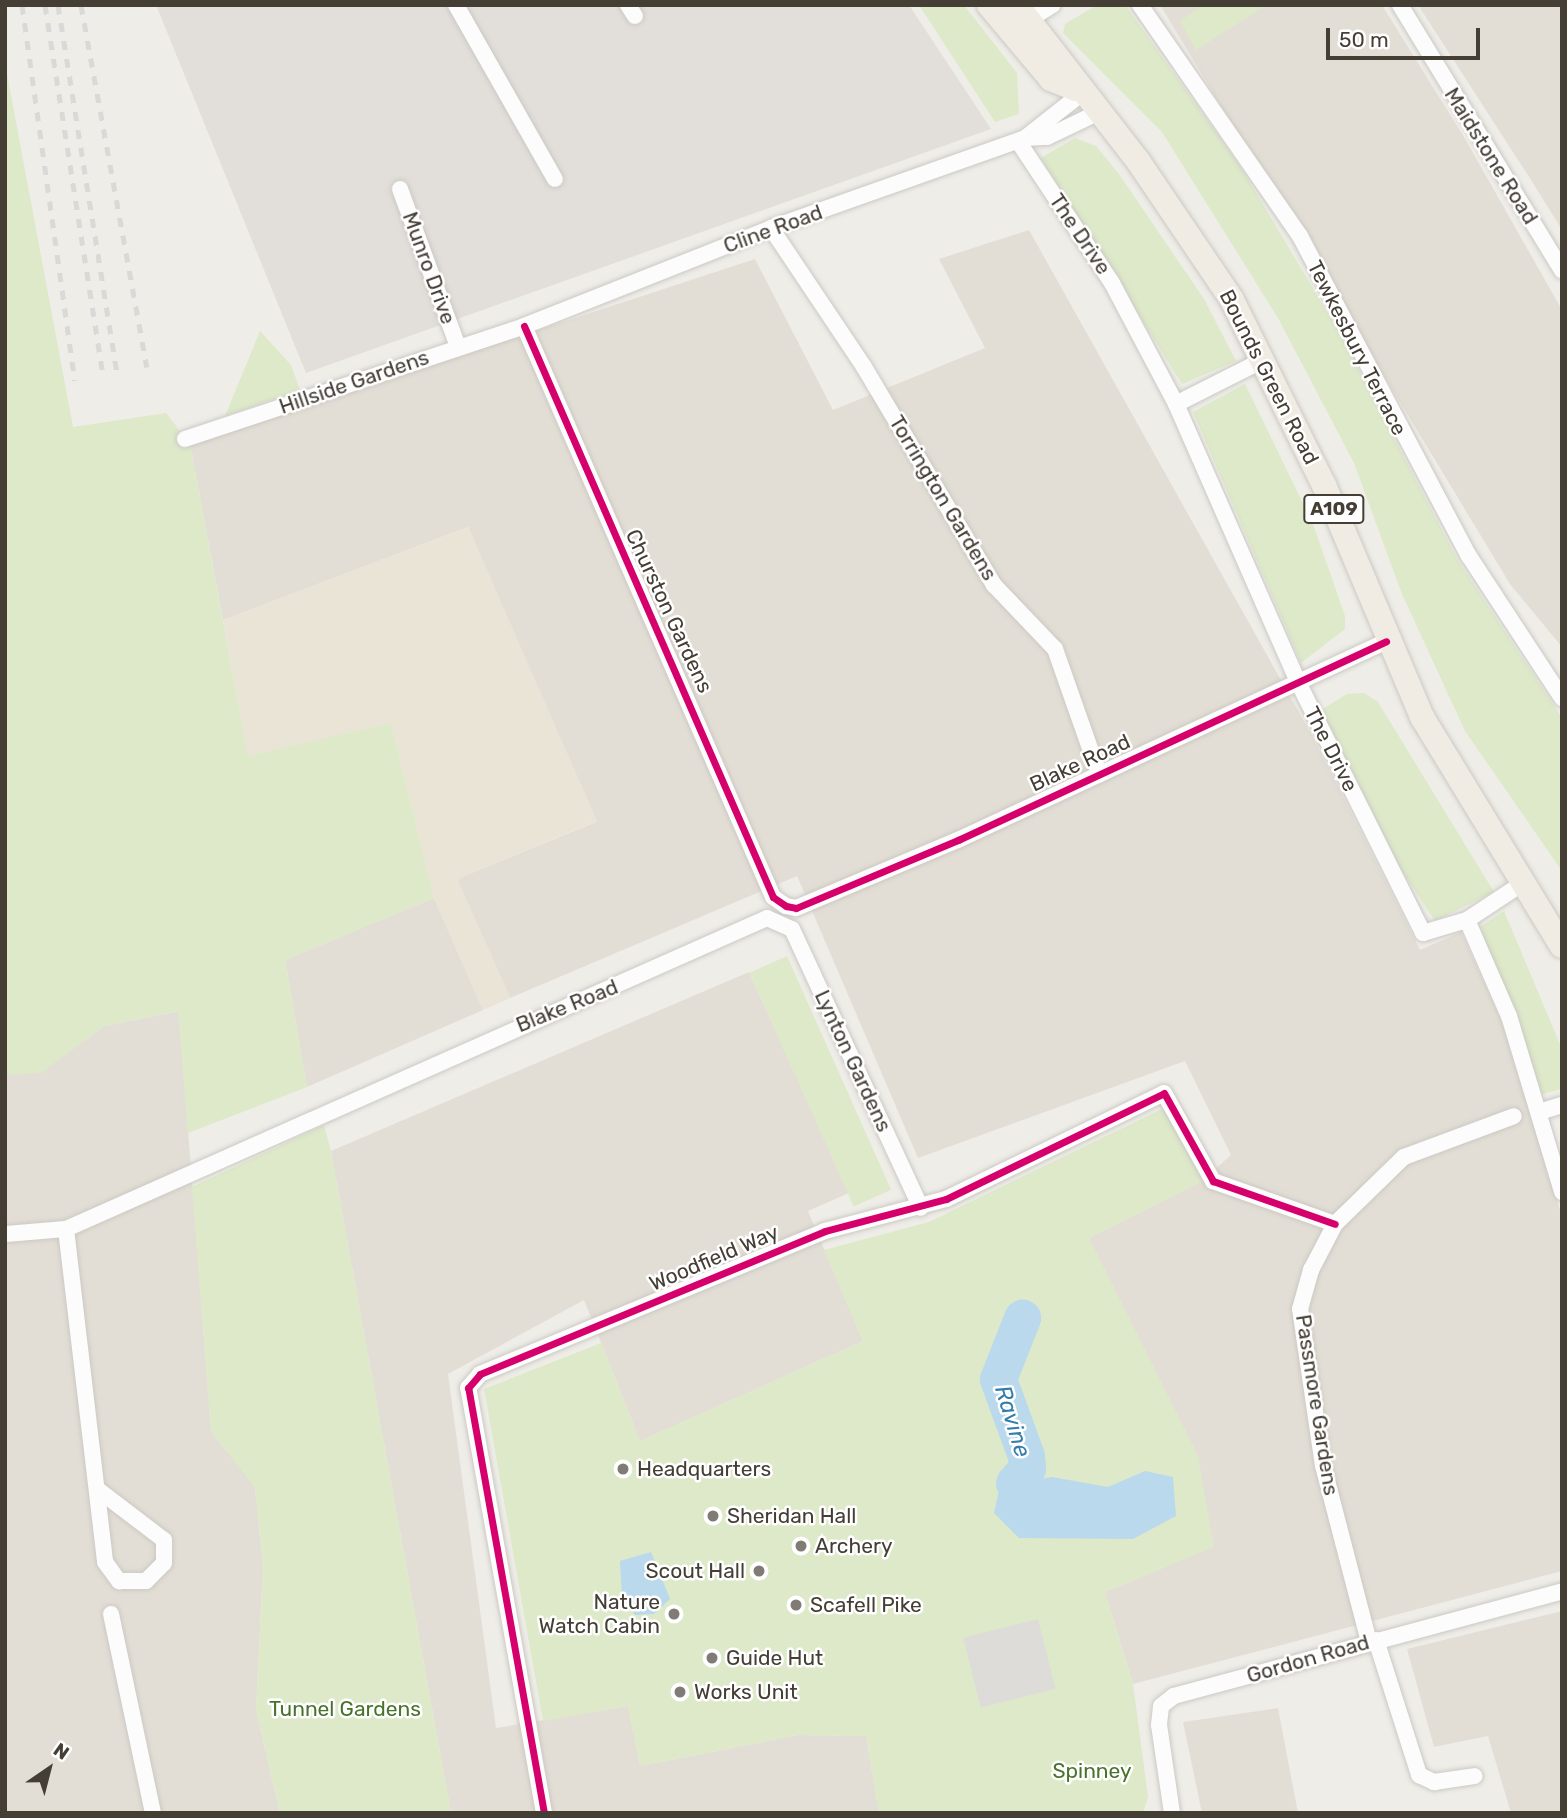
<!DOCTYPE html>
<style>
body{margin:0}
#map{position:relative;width:1567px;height:1818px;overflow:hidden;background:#efede8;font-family:Rubik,sans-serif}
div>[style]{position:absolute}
.residential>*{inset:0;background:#e3ded5}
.industrial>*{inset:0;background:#e2ded9}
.education>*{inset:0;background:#eae4d7}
.green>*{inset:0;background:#dde9c9;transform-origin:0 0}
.parking>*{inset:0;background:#dedcd8;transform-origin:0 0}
.water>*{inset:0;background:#bad9ec}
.river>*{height:37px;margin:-18.5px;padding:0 18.5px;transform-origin:18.5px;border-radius:18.5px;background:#bad9ec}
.roads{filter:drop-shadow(0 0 2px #cbc9c4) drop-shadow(0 0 2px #cbc9c4)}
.street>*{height:16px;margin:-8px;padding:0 8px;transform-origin:8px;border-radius:8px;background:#fdfcfc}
.primary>*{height:24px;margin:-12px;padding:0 12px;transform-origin:12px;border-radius:12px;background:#f0ebe3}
.rail>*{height:5px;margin-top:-2.5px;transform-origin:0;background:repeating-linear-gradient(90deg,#d9d9d8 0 9px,transparent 0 18px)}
.cycleway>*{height:7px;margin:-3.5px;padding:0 3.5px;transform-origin:3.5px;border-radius:3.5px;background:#d6006c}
.dots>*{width:19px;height:19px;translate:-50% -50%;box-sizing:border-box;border:4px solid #fff;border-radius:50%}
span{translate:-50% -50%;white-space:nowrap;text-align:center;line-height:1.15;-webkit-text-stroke:5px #fff;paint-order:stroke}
.shield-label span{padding:2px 5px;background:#fff;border:2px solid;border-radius:5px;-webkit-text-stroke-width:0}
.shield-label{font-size:19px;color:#443e35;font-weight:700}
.street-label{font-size:21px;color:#443e35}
.poi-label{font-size:21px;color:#443e35}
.left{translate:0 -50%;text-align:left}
.right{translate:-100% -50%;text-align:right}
.park-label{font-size:21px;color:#49732b}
.water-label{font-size:23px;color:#337dab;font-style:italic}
.frame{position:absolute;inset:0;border:7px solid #443e35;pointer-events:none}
.north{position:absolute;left:14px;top:1734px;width:70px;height:70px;-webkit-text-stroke:5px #fff;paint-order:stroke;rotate:35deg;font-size:19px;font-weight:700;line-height:28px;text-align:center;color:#443e35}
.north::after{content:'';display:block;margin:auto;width:24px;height:32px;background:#443e35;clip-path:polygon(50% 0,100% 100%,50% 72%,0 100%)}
.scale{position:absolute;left:1326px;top:28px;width:154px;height:32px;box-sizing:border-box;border:4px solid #443e35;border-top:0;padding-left:9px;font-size:21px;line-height:24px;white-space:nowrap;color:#443e35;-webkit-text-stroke:5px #fff;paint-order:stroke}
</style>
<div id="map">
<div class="residential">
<div style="clip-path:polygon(1160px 5px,1382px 5px,1464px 137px,1562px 310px,1562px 647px,1510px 584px)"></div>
<div style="clip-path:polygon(1418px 5px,1562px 5px,1562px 230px,1533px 183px)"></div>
<div style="clip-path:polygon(1029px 230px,1314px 739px,1420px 950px,1461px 932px,1502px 1022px,1562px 1216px,1562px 1571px,1133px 1684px,1105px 1592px,1213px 1547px,1089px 1238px,1202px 1181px,1231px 1155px,1185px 1061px,918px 1158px,797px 876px,510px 998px,457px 879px,596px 822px,468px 527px,223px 620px,190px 444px,755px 259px,833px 410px,985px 348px,939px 259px)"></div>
<div style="clip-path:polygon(434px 898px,483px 1010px,307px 1087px,285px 960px)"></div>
<div style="clip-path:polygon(749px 972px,849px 1193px,808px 1211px,863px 1341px,640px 1441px,584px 1300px,448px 1374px,496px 1728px,628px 1706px,640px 1766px,798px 1735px,866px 1736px,879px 1813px,451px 1813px,331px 1151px)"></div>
<div style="clip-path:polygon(179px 1011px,211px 1431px,255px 1487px,263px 1568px,256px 1710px,280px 1813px,5px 1813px,5px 1074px,41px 1072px,104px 1026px)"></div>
<div style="clip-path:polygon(1562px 1611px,1562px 1813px,1511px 1813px,1488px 1736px,1434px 1747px,1407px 1649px)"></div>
<div style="clip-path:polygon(1278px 1708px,1298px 1813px,1202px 1813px,1183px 1722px)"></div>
</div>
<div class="industrial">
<div style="clip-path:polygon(156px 5px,909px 5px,991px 129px,306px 373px)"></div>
</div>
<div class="education">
<div style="clip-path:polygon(468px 527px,597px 821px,457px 879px,510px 998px,483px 1010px,434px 898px,391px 723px,248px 757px,223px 620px)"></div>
</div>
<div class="green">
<div style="clip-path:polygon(919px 5px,964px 5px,1017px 73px,1019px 114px,995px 122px)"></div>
<div style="clip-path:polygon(1097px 5px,1125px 5px,1240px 166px,1336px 327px,1457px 559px,1562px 718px,1562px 871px,1465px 731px,1402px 594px,1354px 463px,1278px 318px,1162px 132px,1063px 33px,1065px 24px)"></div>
<div style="clip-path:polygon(1203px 5px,1265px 5px,1265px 6px,1196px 50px,1180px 21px)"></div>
<div style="clip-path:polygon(5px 63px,73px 427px,166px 413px,190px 444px,248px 756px,391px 723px,434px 898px,285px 960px,307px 1087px,188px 1133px,178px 1011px,104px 1026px,41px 1073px,5px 1075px)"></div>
<div style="clip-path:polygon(1075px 138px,1096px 146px,1119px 174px,1204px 299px,1236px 361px,1182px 384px,1041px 158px)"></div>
<div style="clip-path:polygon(260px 331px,291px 365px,300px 390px,225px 416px)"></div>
<div style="clip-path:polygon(1245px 384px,1313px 524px,1345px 616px,1345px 629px,1301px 663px,1193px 412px)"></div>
<div style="clip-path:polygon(1364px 693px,1378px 702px,1494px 892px,1435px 921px,1400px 868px,1321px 710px,1347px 694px)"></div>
<div style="clip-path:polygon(1504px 911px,1562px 1049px,1562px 1089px,1542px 1094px,1480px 927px)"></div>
<div style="left:787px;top:956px;width:256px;height:41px;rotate:66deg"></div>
<div style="clip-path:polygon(1164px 1108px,1203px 1181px,1089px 1238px,1198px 1456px,1214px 1547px,1105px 1592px,1133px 1684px,1148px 1797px,1143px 1813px,879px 1813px,866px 1736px,798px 1735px,640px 1766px,628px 1706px,543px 1721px,484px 1389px,601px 1343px,640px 1441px,863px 1341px,824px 1250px,929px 1222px)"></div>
<div style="clip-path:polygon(324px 1125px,331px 1151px,451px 1813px,280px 1813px,256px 1710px,263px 1568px,255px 1488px,211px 1431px,192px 1187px)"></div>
</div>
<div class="parking">
<div style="left:1038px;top:1619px;width:72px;height:77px;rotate:76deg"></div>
</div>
<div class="water">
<div style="clip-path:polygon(1145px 1471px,1173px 1477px,1176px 1516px,1133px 1539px,1019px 1538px,994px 1513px,999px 1490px,1014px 1483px,1052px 1477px,1108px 1487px)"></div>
<div style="clip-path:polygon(651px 1552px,670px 1599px,654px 1614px,635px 1615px,622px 1596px,620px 1561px)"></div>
</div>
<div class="river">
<div style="left:1014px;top:1483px;width:20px;rotate:-49deg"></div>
<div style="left:1027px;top:1468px;width:12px;rotate:-95deg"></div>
<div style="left:1026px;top:1456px;width:82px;rotate:-110deg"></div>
<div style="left:998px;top:1379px;width:66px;rotate:-68.5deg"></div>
</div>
<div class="roads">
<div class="street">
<div style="left:456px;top:5px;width:200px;rotate:60.4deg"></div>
<div style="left:628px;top:5px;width:13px;rotate:58deg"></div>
<div style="left:1140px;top:5px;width:281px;rotate:55.3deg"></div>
<div style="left:1300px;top:236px;width:362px;rotate:62.2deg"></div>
<div style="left:1469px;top:556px;width:170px;rotate:56.8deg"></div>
<div style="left:1400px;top:5px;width:311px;rotate:58.6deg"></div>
<div style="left:1022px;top:24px;width:36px;rotate:-32deg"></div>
<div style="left:1025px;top:138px;width:71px;rotate:-38.2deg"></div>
<div style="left:1018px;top:141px;width:170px;rotate:56.5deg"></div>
<div style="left:1112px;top:283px;width:137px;rotate:62.1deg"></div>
<div style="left:1176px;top:404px;width:299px;rotate:66.3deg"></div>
<div style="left:1296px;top:678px;width:285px;rotate:63.5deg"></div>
<div style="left:1423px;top:933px;width:46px;rotate:-16.5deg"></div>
<div style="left:1467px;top:920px;width:71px;rotate:-33.5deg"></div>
<div style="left:400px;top:189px;width:168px;rotate:69.8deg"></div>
<div style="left:771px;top:228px;width:167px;rotate:56.2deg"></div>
<div style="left:864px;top:367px;width:254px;rotate:59.2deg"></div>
<div style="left:994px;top:585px;width:88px;rotate:46.4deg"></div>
<div style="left:1055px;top:649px;width:133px;rotate:70.6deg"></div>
<div style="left:524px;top:326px;width:623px;rotate:66.44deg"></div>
<div style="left:773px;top:897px;width:16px;rotate:35deg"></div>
<div style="left:786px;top:906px;width:10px;rotate:11deg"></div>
<div style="left:796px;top:908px;width:176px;rotate:-22.8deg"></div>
<div style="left:958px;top:840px;width:472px;rotate:-24.9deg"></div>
<div style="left:1176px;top:404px;width:97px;rotate:-26.8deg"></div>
<div style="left:185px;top:439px;width:357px;rotate:-18.4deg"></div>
<div style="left:524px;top:326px;width:266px;rotate:-21.6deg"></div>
<div style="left:771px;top:228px;width:269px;rotate:-19.5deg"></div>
<div style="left:1025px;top:138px;width:22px;rotate:-3deg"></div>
<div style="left:1047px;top:137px;width:55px;rotate:-25.6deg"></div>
<div style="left:1467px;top:920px;width:105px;rotate:66.4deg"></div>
<div style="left:1509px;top:1016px;width:184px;rotate:73.2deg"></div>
<div style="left:1539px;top:1112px;width:24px;rotate:-17deg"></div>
<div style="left:66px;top:1229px;width:335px;rotate:83.3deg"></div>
<div style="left:105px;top:1562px;width:24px;rotate:54deg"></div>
<div style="left:119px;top:1581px;width:27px"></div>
<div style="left:146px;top:1581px;width:25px;rotate:-45deg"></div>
<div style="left:164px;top:1563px;width:23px;rotate:-90deg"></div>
<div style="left:164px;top:1540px;width:84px;rotate:-142.7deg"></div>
<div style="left:5px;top:1234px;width:61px;rotate:-4.7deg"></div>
<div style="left:66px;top:1229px;width:767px;rotate:-23.92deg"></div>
<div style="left:767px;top:918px;width:27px;rotate:24deg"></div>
<div style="left:792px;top:929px;width:307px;rotate:65.2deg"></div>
<div style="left:111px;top:1614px;width:203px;rotate:78.1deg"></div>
<div style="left:1376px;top:1640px;width:142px;rotate:72.3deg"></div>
<div style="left:1419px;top:1775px;width:17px;rotate:25deg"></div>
<div style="left:1434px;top:1782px;width:41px;rotate:-8.3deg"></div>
<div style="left:1369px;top:1642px;width:182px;rotate:-104.6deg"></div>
<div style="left:1323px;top:1466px;width:159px;rotate:-98.3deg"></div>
<div style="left:1300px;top:1309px;width:41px;rotate:-74.2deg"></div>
<div style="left:1311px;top:1270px;width:52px;rotate:-62.4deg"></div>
<div style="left:1335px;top:1224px;width:96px;rotate:-44.2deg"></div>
<div style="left:1404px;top:1157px;width:117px;rotate:-20.4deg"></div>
<div style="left:544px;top:1813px;width:432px;rotate:-100.1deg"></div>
<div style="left:468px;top:1388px;width:18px;rotate:-49deg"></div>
<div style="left:480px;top:1374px;width:373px;rotate:-22.5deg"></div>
<div style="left:825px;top:1231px;width:125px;rotate:-14.8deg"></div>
<div style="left:946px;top:1199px;width:242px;rotate:-25.9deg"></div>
<div style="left:1164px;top:1093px;width:101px;rotate:60.9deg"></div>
<div style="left:1213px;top:1181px;width:129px;rotate:19.4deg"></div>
<div style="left:1172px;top:1813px;width:89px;rotate:-98.4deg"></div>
<div style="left:1159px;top:1725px;width:19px;rotate:-84deg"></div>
<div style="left:1161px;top:1706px;width:16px;rotate:-38deg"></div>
<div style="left:1174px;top:1696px;width:402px;rotate:-15.1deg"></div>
</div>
<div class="primary">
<div style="left:989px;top:5px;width:97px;rotate:50deg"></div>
<div style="left:1051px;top:79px;width:27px;rotate:22deg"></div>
<div style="left:1017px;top:5px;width:197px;rotate:52.2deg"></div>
<div style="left:1138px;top:161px;width:168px;rotate:55.9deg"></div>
<div style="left:1232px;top:300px;width:207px;rotate:63.6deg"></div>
<div style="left:1324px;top:485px;width:252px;rotate:67.1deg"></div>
<div style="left:1422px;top:717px;width:268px;rotate:58.6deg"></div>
</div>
</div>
<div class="rail">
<div style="left:22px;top:5px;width:379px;rotate:82deg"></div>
<div style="left:45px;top:5px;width:375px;rotate:81.1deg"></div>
<div style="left:58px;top:5px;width:372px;rotate:80.9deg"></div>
<div style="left:81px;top:5px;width:368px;rotate:79.7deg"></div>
</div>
<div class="cycleway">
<div style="left:524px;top:326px;width:623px;rotate:66.44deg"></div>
<div style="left:773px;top:897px;width:16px;rotate:35deg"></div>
<div style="left:786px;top:906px;width:10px;rotate:11deg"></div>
<div style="left:796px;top:908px;width:176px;rotate:-22.8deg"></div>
<div style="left:958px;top:840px;width:472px;rotate:-24.9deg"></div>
<div style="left:544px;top:1813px;width:432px;rotate:-100.1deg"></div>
<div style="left:468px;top:1388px;width:18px;rotate:-49deg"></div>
<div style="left:480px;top:1374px;width:373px;rotate:-22.5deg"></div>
<div style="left:825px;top:1231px;width:125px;rotate:-14.8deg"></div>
<div style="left:946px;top:1199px;width:242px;rotate:-25.9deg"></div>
<div style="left:1164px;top:1093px;width:101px;rotate:60.9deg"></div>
<div style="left:1213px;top:1181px;width:129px;rotate:19.4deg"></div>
</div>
<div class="dots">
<div style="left:623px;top:1469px;background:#807b74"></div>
<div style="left:713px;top:1516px;background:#807b74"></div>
<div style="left:801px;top:1546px;background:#807b74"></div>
<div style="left:759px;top:1571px;background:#807b74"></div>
<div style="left:796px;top:1605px;background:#807b74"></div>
<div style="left:674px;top:1614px;background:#807b74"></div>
<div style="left:712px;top:1658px;background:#807b74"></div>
<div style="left:680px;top:1692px;background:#807b74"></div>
</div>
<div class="shield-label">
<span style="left:1334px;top:509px">A109</span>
</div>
<div class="street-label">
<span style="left:1491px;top:156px;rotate:58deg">Maidstone Road</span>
<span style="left:773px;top:229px;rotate:-20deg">Cline Road</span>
<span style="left:1080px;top:234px;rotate:56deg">The Drive</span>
<span style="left:429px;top:268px;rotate:70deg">Munro Drive</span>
<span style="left:1357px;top:348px;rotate:63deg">Tewkesbury Terrace</span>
<span style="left:1269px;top:377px;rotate:63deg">Bounds Green Road</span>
<span style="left:354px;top:382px;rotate:-19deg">Hillside Gardens</span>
<span style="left:943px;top:498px;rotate:59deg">Torrington Gardens</span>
<span style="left:669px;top:611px;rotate:65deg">Churston Gardens</span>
<span style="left:1331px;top:749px;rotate:63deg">The Drive</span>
<span style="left:1080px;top:763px;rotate:-25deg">Blake Road</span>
<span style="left:567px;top:1006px;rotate:-22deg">Blake Road</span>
<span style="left:853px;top:1061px;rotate:65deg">Lynton Gardens</span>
<span style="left:714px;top:1258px;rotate:-23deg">Woodfield Way</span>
<span style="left:1317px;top:1405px;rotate:81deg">Passmore Gardens</span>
<span style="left:1308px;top:1659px;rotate:-16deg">Gordon Road</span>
</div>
<div class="poi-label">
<span class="left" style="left:637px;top:1469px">Headquarters</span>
<span class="left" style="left:727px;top:1516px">Sheridan Hall</span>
<span class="left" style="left:815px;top:1546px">Archery</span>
<span class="right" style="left:745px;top:1571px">Scout Hall</span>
<span class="right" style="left:660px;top:1614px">Nature<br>Watch Cabin</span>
<span class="left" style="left:810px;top:1605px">Scafell Pike</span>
<span class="left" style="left:726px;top:1658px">Guide Hut</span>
<span class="left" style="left:694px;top:1692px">Works Unit</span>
</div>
<div class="park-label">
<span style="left:345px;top:1709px">Tunnel Gardens</span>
<span style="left:1092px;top:1771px">Spinney</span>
</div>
<div class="water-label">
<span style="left:1013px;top:1421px;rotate:73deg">Ravine</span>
</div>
<div class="frame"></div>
<div class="north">N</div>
<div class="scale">50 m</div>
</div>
